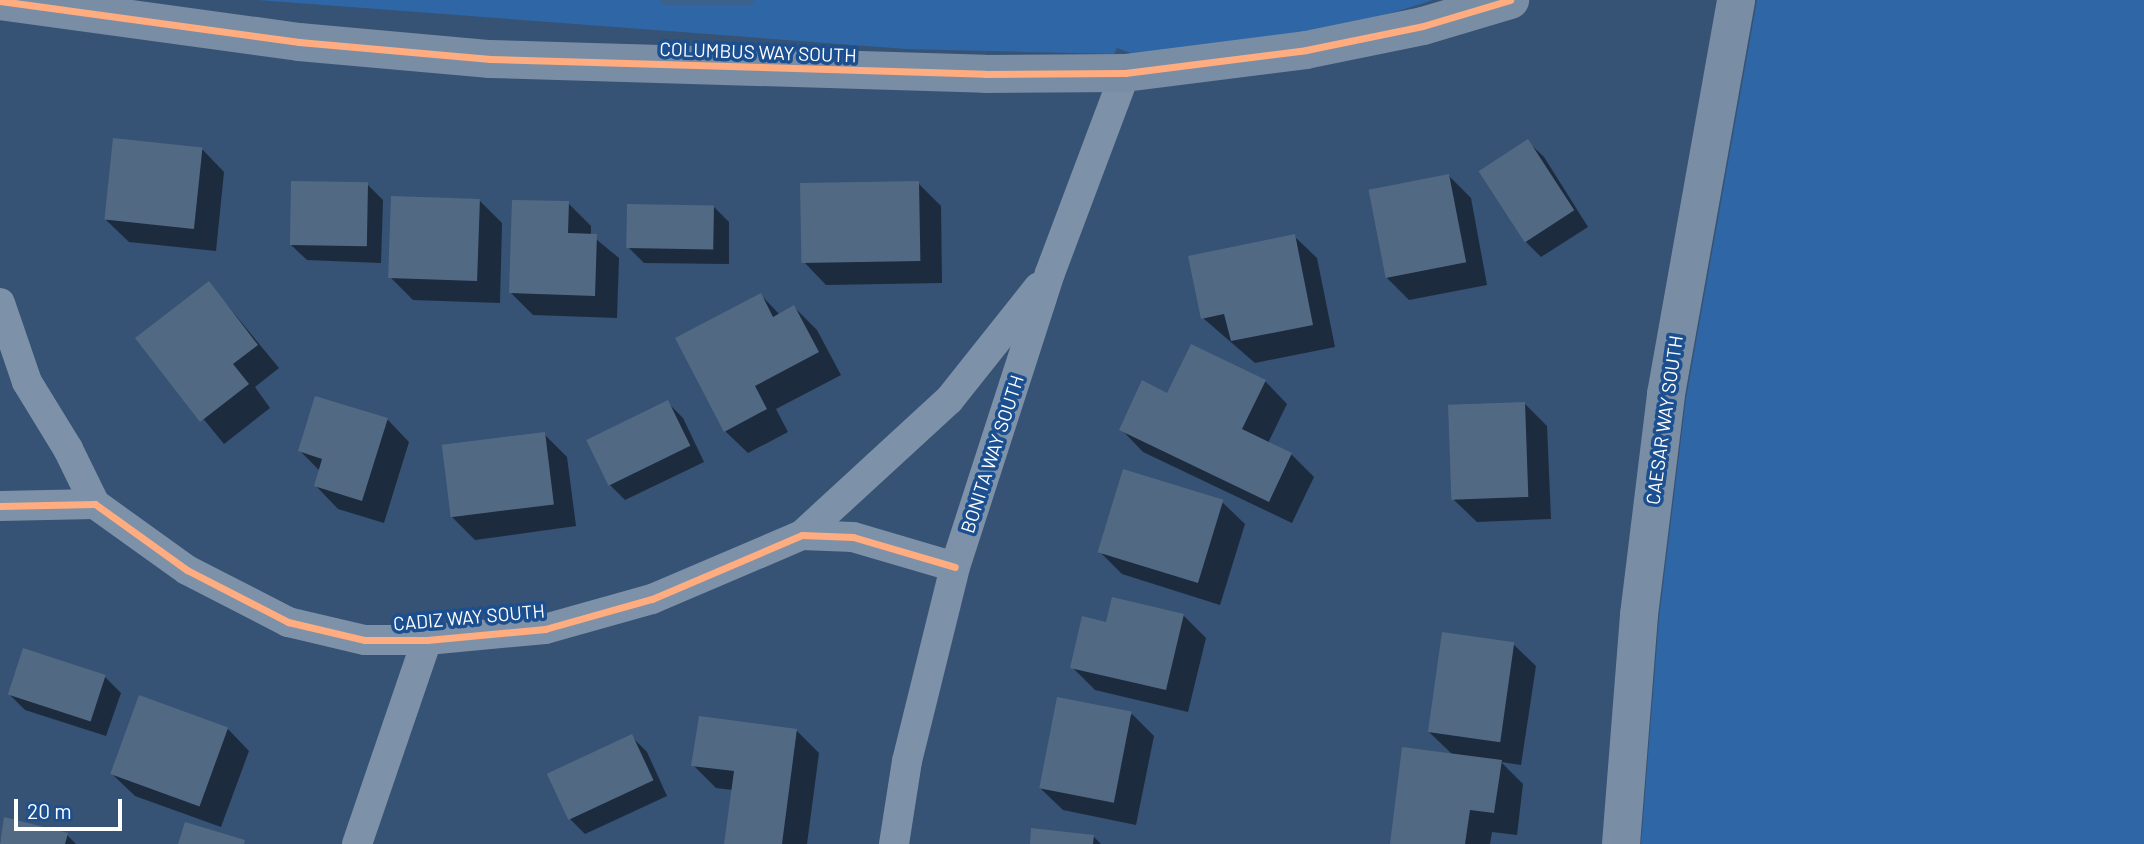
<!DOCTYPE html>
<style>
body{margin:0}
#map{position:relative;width:2144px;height:844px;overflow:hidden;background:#365274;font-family:Barlow,sans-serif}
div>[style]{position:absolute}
.green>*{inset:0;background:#2f66a5}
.shadow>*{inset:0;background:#0007}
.stream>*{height:10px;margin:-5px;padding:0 5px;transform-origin:5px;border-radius:5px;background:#3b618d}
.building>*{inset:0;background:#526984;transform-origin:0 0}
.street>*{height:30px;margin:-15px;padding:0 15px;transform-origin:15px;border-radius:15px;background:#7d92a8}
.secondary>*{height:38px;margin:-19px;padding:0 19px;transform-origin:19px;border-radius:19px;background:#798da4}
.cycleway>*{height:7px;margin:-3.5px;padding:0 3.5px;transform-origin:3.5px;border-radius:3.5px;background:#ffac80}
span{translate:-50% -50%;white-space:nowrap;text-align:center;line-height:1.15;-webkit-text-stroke:7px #1b4f8f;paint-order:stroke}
.street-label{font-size:19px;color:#fff}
.scale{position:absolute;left:14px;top:799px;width:108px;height:32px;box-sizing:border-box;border:4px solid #fff;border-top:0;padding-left:9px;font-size:21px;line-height:24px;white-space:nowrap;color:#fff;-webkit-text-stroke:5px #1b4f8f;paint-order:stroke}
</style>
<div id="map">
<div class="green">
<div style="clip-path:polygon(257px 0,1433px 0,1291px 45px,1131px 53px,1117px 48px,1114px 54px,906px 49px)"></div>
<div style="clip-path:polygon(1757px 0,2144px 0,2144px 844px,1641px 844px,1659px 618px,1686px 398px)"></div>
</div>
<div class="shadow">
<div style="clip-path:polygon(1528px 142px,1544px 157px,1588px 227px,1541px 257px,1526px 242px)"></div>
<div style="clip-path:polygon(202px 149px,224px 172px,216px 251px,129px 242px,106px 220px)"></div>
<div style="clip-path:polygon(1448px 175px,1471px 198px,1487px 285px,1409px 300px,1386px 277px)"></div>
<div style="clip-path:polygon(918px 183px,941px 206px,942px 283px,826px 285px,804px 262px)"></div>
<div style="clip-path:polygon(368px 185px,383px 200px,381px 263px,307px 260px,291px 245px)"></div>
<div style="clip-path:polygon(479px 200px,502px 223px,500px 303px,413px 300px,391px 278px)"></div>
<div style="clip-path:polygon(568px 203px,591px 226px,591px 235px,619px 258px,617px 318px,533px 315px,511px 293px)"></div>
<div style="clip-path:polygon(713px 206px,729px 222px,729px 264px,644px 263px,628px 247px)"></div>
<div style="clip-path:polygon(1294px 236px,1317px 258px,1335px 347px,1255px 363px,1203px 318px)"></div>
<div style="clip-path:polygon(209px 283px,279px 368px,255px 387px,270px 408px,224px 444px,138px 339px)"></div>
<div style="clip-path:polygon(761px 295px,780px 315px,794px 307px,817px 330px,841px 375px,776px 409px,788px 432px,748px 453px,725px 431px)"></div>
<div style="clip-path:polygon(1265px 381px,1287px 404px,1268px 443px,1291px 454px,1314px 477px,1292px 523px,1143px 452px,1121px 429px,1168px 395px)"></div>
<div style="clip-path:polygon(667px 402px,683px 418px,704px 462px,625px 500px,610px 485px)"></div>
<div style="clip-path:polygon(1524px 403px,1547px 426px,1551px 519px,1477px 522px,1454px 500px)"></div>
<div style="clip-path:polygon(387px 419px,409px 442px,384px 523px,338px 509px,316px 486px,320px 471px,300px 451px)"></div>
<div style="clip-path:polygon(544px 434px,567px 457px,576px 526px,475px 540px,452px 517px)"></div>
<div style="clip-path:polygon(1222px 502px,1245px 524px,1220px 605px,1122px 574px,1099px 551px)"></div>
<div style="clip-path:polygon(1183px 615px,1206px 638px,1188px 712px,1095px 690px,1072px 667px,1107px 624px)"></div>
<div style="clip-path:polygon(1513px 644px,1536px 666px,1521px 765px,1501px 762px,1523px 784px,1517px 835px,1492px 832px,1490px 844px,1392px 844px,1453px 755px,1429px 732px)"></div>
<div style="clip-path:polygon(105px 677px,121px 693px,106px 736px,25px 710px,9px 694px)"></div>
<div style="clip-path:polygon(1132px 714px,1154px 736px,1136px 825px,1063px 810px,1040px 788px)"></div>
<div style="clip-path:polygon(227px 728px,249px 751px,221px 827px,135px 796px,112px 774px)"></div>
<div style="clip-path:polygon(796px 730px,819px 753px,807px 844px,726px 844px,733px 790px,716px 788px,693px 765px)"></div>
<div style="clip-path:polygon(631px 736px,647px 752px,667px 796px,585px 834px,569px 818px)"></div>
<div style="clip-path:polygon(5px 819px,67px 835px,76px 844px,0 844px)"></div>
<div style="clip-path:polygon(1093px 836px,1101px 844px,1031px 844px)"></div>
</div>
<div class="stream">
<div style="left:665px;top:0;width:84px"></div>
</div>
<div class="building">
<div style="left:113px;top:138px;width:90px;height:82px;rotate:6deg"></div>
<div style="left:1528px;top:139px;width:85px;height:59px;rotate:57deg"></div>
<div style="left:1449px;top:174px;width:90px;height:82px;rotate:79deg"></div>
<div style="left:291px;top:181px;width:77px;height:64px;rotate:1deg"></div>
<div style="left:919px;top:181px;width:80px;height:119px;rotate:89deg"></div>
<div style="left:391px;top:196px;width:89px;height:82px;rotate:2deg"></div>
<div style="clip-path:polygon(512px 200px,569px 201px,568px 233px,597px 234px,595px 296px,509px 293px)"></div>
<div style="left:627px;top:204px;width:87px;height:44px;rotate:1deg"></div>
<div style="clip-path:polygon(1295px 234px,1313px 325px,1231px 341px,1224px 314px,1201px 319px,1188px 256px)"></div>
<div style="clip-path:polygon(209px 281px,258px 345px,233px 364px,249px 384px,200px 422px,135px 338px)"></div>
<div style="clip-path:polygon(761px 293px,773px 317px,794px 305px,819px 352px,755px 386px,767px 409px,724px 432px,675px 338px)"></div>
<div style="clip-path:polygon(1191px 344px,1266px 380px,1242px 429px,1292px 453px,1269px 502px,1119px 430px,1142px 380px,1167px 393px)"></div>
<div style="clip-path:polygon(315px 396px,388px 418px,362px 501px,314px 486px,322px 459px,298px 451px)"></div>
<div style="left:668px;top:400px;width:51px;height:91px;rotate:64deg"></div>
<div style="left:1525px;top:402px;width:95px;height:77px;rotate:88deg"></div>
<div style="left:545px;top:432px;width:73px;height:104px;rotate:83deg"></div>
<div style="left:1123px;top:469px;width:105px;height:87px;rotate:17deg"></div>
<div style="clip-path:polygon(1112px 597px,1184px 614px,1166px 690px,1070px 668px,1082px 616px,1106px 622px)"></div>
<div style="left:1442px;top:632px;width:73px;height:101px;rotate:8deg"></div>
<div style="left:23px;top:648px;width:87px;height:49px;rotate:18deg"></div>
<div style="left:139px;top:695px;width:95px;height:84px;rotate:20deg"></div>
<div style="left:1057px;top:697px;width:76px;height:93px;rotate:11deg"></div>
<div style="clip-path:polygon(699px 716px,797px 729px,782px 844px,724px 844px,734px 771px,691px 766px)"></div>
<div style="left:632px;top:734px;width:51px;height:94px;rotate:65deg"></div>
<div style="clip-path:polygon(1402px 747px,1502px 760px,1494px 813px,1470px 810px,1465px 844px,1390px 844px)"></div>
<div style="clip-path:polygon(4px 817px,68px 833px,65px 844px,0 844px)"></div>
<div style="clip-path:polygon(185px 822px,245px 840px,244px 844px,178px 844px)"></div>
<div style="clip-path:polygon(1031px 828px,1094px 835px,1093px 844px,1030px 844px)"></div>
</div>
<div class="street">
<div style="left:0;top:303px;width:83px;rotate:71.1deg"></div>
<div style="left:27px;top:382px;width:79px;rotate:58.5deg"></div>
<div style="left:68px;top:449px;width:61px;rotate:63.9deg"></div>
<div style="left:0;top:506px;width:95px;rotate:-1.2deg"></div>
<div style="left:95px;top:504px;width:113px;rotate:35.7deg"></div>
<div style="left:187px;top:570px;width:114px;rotate:27.2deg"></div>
<div style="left:288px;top:622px;width:79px;rotate:13.2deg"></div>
<div style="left:365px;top:640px;width:62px"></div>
<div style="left:427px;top:640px;width:119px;rotate:-5.3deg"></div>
<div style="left:545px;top:629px;width:111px;rotate:-15.7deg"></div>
<div style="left:652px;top:599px;width:163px;rotate:-23.1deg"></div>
<div style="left:802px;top:535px;width:51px;rotate:2.2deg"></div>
<div style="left:853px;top:537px;width:106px;rotate:16.4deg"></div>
<div style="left:802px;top:535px;width:200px;rotate:-42.6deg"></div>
<div style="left:949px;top:400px;width:144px;rotate:-51.5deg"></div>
<div style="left:357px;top:844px;width:216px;rotate:-71.1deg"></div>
<div style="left:894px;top:844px;width:84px;rotate:-81.1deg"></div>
<div style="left:907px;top:761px;width:200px;rotate:-76.1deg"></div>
<div style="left:955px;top:567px;width:309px;rotate:-72.1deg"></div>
<div style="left:1050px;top:273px;width:214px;rotate:-69.4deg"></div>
</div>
<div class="secondary">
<div style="left:0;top:1px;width:302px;rotate:7.8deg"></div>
<div style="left:299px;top:42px;width:192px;rotate:5.1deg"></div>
<div style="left:490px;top:59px;width:495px;rotate:1.7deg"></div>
<div style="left:985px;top:74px;width:140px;rotate:-0.4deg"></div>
<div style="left:1125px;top:73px;width:182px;rotate:-7.2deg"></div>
<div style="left:1306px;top:50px;width:119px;rotate:-11.6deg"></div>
<div style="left:1423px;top:26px;width:91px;rotate:-16.6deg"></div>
<div style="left:1621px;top:844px;width:230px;rotate:-85.5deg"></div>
<div style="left:1639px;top:615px;width:223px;rotate:-83deg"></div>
<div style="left:1666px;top:394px;width:400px;rotate:-79.9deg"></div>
</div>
<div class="cycleway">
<div style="left:0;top:1px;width:302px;rotate:7.8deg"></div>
<div style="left:299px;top:42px;width:192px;rotate:5.1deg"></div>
<div style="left:490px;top:59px;width:495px;rotate:1.7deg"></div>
<div style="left:985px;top:74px;width:140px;rotate:-0.4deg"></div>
<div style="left:1125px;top:73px;width:182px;rotate:-7.2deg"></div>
<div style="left:1306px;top:50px;width:119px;rotate:-11.6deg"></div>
<div style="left:1423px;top:26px;width:91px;rotate:-16.6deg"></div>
<div style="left:0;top:506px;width:95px;rotate:-1.2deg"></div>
<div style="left:95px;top:504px;width:113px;rotate:35.7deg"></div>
<div style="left:187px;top:570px;width:114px;rotate:27.2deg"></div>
<div style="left:288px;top:622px;width:79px;rotate:13.2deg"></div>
<div style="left:365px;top:640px;width:62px"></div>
<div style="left:427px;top:640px;width:119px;rotate:-5.3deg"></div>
<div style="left:545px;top:629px;width:111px;rotate:-15.7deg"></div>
<div style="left:652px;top:599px;width:163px;rotate:-23.1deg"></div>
<div style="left:802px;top:535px;width:51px;rotate:2.2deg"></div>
<div style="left:853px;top:537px;width:106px;rotate:16.4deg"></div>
</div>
<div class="street-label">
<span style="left:758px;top:52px;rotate:2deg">COLUMBUS WAY SOUTH</span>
<span style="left:1664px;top:420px;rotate:-82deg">CAESAR WAY SOUTH</span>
<span style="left:992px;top:454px;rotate:-72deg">BONITA WAY SOUTH</span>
<span style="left:469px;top:617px;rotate:-5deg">CADIZ WAY SOUTH</span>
</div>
<div class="scale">20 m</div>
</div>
